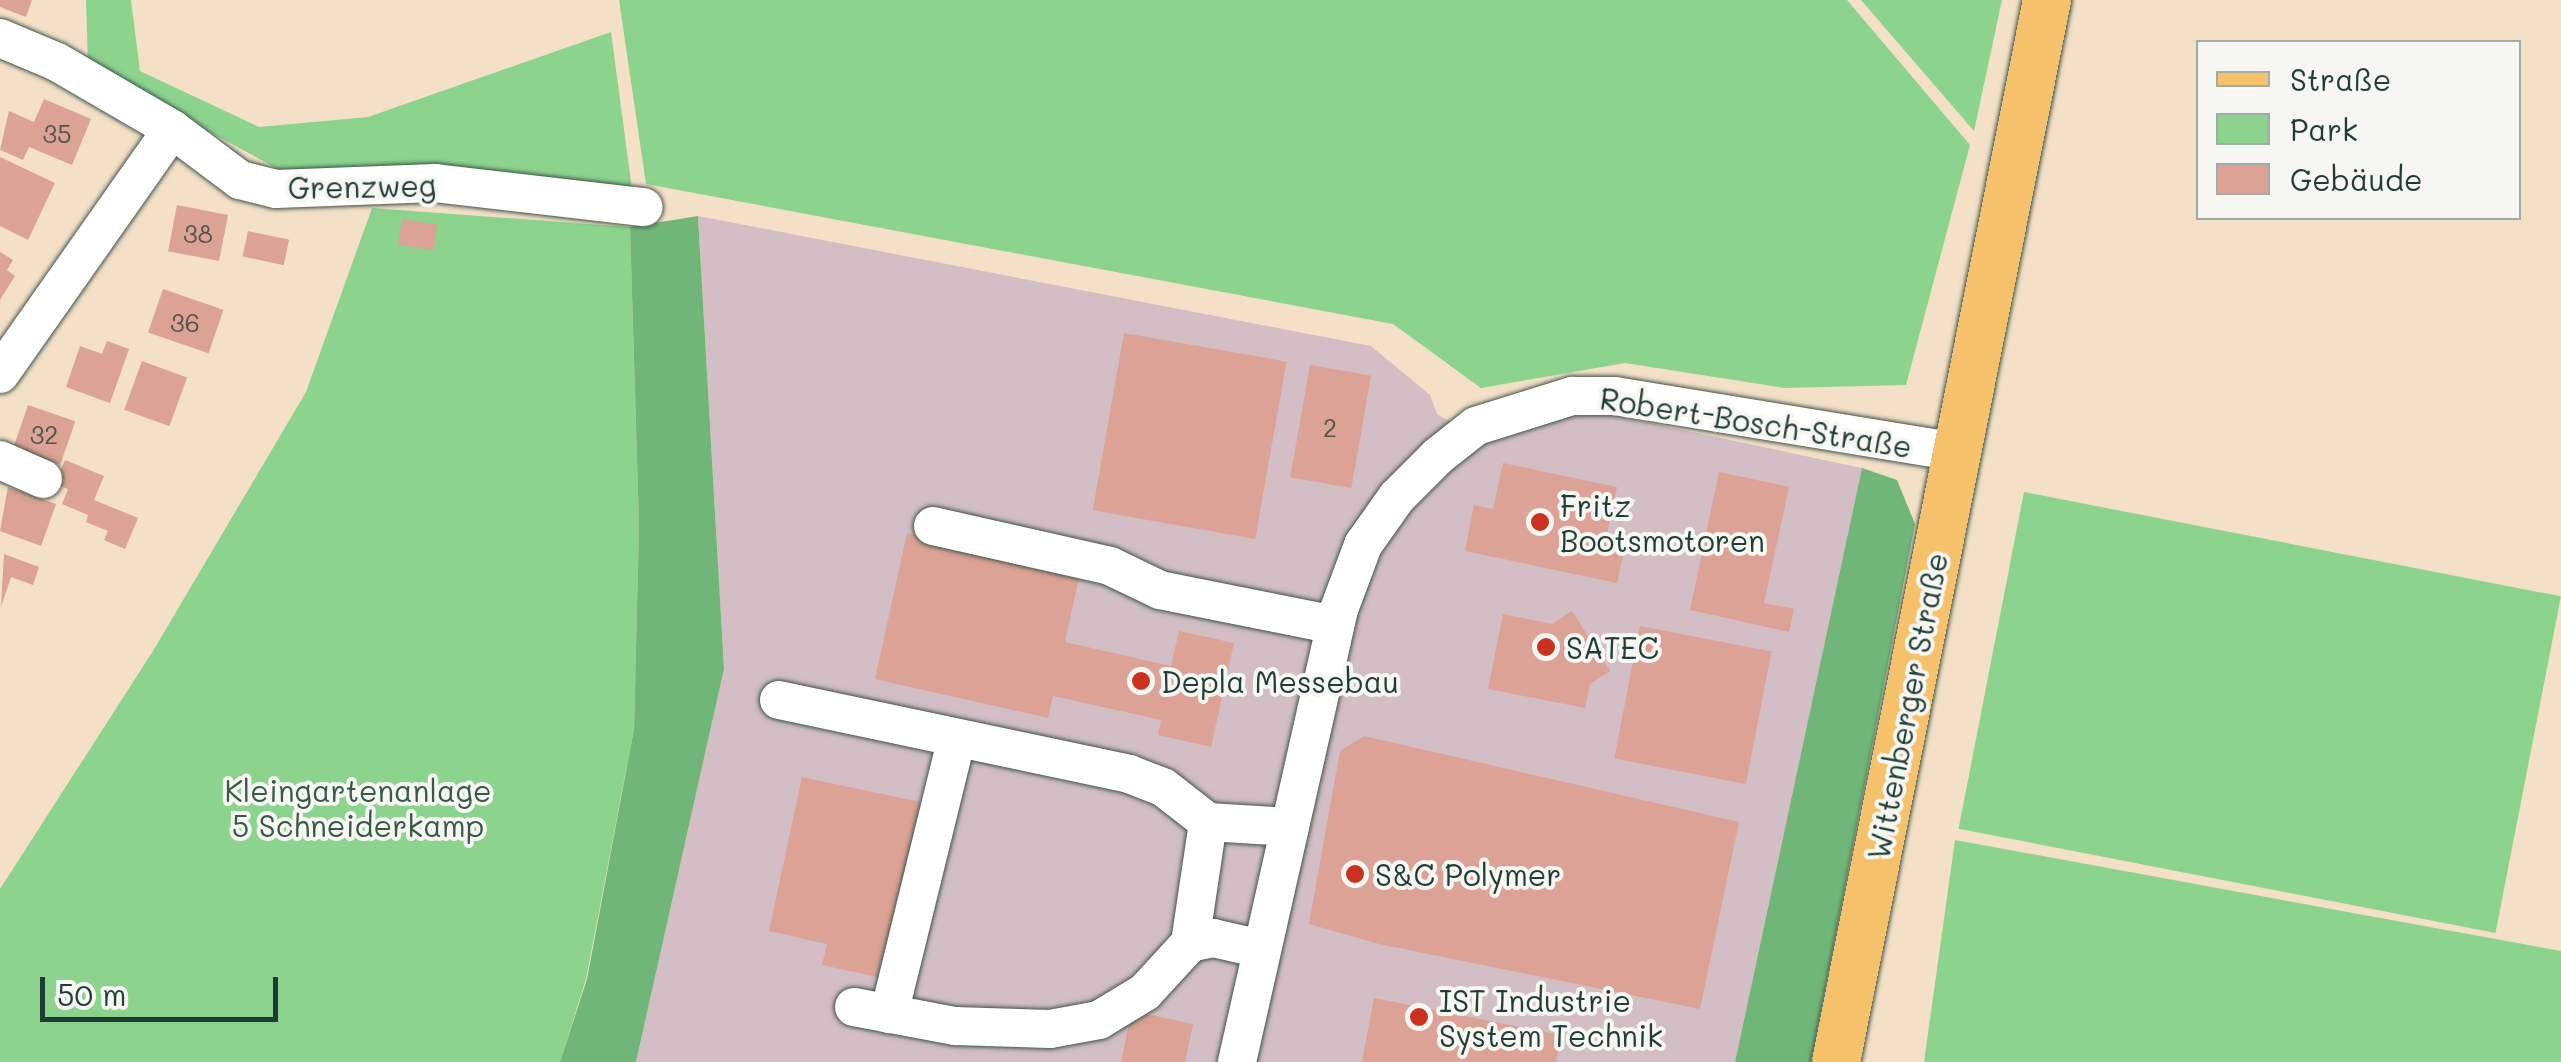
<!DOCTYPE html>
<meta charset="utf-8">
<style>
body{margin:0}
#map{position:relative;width:2561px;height:1062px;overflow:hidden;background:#f4e0c7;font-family:Mali,sans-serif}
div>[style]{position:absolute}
.industrial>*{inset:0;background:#d2bec4}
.green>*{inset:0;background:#8cd48e;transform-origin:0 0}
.forest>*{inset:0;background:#71b679}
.building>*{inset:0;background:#dba295;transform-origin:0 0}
.roads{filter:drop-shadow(0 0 2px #3f554a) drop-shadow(0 0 2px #3f554a)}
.minor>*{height:38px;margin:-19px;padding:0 19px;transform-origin:19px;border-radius:19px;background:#fff}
.major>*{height:48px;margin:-24px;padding:0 24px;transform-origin:24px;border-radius:24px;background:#f5c16b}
.dots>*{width:28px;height:28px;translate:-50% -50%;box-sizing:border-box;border:5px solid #f6f6f2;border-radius:50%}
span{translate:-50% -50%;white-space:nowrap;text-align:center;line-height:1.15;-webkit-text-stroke:8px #f6f6f2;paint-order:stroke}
.number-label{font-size:25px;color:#4e564c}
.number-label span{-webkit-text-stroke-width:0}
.street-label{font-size:30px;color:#1f3d34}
.poi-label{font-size:30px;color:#1f3d34}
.left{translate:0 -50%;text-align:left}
.park-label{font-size:30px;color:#355b46}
.legend{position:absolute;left:2196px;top:40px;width:325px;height:180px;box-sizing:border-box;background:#f6f6f2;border:2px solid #a0aca6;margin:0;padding:12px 18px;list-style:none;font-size:30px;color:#1f3d34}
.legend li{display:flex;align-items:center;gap:20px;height:50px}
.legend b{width:50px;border:2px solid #a0aca6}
.scale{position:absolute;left:40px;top:977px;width:238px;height:45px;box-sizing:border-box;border:5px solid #1f3d34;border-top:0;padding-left:12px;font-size:30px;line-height:35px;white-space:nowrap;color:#1f3d34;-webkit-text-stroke:8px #f6f6f2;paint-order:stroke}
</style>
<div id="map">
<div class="industrial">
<div style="clip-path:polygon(698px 216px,1371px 346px,1430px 395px,1437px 414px,1488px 443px,1571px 416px,1612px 415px,1862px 468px,1735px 1062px,636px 1062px,724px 669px)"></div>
</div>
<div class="green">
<div style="clip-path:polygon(86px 0,131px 0,140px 71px,259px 127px,368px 117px,611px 32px,633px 197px,289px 175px,88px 66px)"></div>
<div style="clip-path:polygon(619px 0,1847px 0,1970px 145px,1906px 385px,1784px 388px,1625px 363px,1481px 388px,1393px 324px,646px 184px)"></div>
<div style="clip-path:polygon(1861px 0,2002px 0,1974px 131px)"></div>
<div style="clip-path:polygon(372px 208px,630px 227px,639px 526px,634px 729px,586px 979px,560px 1062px,0 1062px,0 889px,153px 651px,306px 392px)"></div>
<div style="left:2024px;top:492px;width:547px;height:343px;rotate:11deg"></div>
<div style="clip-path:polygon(1955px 840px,2561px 951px,2561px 1062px,1924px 1062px)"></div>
</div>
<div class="forest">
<div style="clip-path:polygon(698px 216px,724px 669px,636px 1062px,560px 1062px,587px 979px,634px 729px,639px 526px,630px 227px)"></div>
<div style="clip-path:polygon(1862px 468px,1897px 480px,1915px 524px,1811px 1062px,1735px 1062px)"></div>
</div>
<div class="building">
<div style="clip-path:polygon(0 0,32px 0,26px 17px,0 7px)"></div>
<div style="clip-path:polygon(44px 99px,91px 119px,72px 165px,29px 147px,23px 160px,0 150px,9px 111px,34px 122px)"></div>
<div style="clip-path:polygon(0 157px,55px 183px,28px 240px,0 226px)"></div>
<div style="left:177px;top:205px;width:52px;height:47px;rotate:11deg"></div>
<div style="left:402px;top:219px;width:36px;height:26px;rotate:9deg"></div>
<div style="left:248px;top:231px;width:42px;height:26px;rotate:12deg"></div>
<div style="clip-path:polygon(0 252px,13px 260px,7px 270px,15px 276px,0 300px)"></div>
<div style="left:163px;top:289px;width:64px;height:46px;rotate:19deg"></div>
<div style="left:1124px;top:333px;width:165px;height:180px;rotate:10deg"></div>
<div style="clip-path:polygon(107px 341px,129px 349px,110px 403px,66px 387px,80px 346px,102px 354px)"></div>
<div style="left:142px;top:361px;width:48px;height:52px;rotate:20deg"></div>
<div style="left:1310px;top:365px;width:62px;height:114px;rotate:10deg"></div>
<div style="left:28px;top:405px;width:50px;height:46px;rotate:19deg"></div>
<div style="clip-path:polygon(65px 460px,104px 476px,94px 500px,138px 518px,125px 549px,104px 540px,108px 531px,86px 522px,88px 515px,62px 504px,68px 489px,55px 484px)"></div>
<div style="clip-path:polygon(1503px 463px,1617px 487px,1607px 534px,1627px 538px,1617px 583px,1465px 551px,1474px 505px,1493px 509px)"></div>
<div style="clip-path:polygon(1719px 472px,1789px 487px,1764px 603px,1794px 609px,1789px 632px,1690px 610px)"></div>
<div style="clip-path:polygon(8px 487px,56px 504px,41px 546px,0 531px)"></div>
<div style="clip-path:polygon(907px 533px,1080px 572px,1065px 642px,1171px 666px,1179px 631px,1234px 643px,1211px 747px,1158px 735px,1161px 720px,1053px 696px,1048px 718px,875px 679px)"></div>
<div style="clip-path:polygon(4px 554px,39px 567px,33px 585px,11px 577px,1px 607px)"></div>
<div style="clip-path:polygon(1572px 611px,1610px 671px,1590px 684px,1585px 708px,1488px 689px,1503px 614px,1552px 624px)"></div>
<div style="left:1640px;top:626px;width:134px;height:135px;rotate:11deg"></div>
<div style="clip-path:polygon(1364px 736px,1739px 822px,1700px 1009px,1379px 944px,1309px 924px,1340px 751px)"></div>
<div style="clip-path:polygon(802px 777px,920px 802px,882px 978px,822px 965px,827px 944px,769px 931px)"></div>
<div style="clip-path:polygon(1374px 998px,1561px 1035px,1556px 1062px,1362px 1062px)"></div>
<div style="clip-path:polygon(1132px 1011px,1193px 1024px,1185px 1062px,1121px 1062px)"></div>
</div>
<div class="roads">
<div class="minor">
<div style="left:0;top:38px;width:62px;rotate:22.8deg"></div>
<div style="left:57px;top:62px;width:133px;rotate:30.2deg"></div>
<div style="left:172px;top:129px;width:85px;rotate:36.9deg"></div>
<div style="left:240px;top:180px;width:37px;rotate:14deg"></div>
<div style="left:276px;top:189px;width:159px;rotate:-2.2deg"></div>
<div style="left:435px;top:183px;width:210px;rotate:6.6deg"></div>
<div style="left:0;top:374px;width:299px;rotate:-54.9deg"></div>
<div style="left:0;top:460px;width:47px;rotate:23.8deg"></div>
<div style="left:933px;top:526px;width:181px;rotate:12.7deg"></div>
<div style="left:1110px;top:566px;width:55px;rotate:25.6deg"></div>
<div style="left:1160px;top:590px;width:178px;rotate:11.3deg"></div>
<div style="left:779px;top:700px;width:358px;rotate:11.9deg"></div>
<div style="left:1129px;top:774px;width:36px;rotate:21deg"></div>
<div style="left:1163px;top:787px;width:57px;rotate:37.9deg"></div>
<div style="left:1208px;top:822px;width:82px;rotate:3.5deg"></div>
<div style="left:1190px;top:943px;width:122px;rotate:-81.5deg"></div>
<div style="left:854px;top:1007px;width:103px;rotate:10.7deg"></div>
<div style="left:955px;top:1026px;width:95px;rotate:1.8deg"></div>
<div style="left:1050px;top:1029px;width:50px;rotate:-10.4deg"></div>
<div style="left:1099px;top:1020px;width:54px;rotate:-31.3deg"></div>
<div style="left:1145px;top:992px;width:67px;rotate:-47.4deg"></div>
<div style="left:1190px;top:943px;width:24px;rotate:-12deg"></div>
<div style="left:1213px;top:938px;width:50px;rotate:12.7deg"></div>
<div style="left:889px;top:1014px;width:284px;rotate:-76.2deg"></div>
<div style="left:1237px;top:1062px;width:461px;rotate:-77.3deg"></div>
<div style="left:1338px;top:612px;width:72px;rotate:-69.5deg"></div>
<div style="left:1363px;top:545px;width:59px;rotate:-54.7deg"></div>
<div style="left:1397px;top:497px;width:58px;rotate:-45deg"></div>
<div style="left:1438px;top:456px;width:48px;rotate:-38.3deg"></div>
<div style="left:1476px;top:426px;width:101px;rotate:-17.4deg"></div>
<div style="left:1572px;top:396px;width:43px"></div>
<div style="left:1615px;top:396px;width:348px;rotate:9.3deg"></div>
</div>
<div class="major">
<div style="left:1836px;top:1062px;width:1083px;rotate:-78.76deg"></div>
</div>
</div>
<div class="dots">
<div style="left:1540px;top:522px;background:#c8321e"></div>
<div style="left:1546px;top:647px;background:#c8321e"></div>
<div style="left:1141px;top:681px;background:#c8321e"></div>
<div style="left:1355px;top:874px;background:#c8321e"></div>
<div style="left:1419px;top:1017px;background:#c8321e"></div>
</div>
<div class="number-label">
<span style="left:57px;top:133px">35</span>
<span style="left:198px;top:233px">38</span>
<span style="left:185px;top:322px">36</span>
<span style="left:1330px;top:427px">2</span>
<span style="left:44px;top:434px">32</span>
</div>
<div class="street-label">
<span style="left:362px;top:186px;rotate:-1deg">Grenzweg</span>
<span style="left:1756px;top:422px;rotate:9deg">Robert-Bosch-Straße</span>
<span style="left:1907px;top:706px;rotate:-79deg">Wittenberger Straße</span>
</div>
<div class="poi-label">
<span class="left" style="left:1560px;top:522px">Fritz<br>Bootsmotoren</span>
<span class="left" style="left:1566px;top:647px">SATEC</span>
<span class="left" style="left:1161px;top:681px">Depla Messebau</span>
<span class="left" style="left:1375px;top:874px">S&amp;C Polymer</span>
<span class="left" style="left:1439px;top:1017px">IST Industrie<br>System Technik</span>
</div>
<div class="park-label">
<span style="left:358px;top:807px">Kleingartenanlage<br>5 Schneiderkamp</span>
</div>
<ul class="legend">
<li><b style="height:12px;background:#f5c16b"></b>Straße</li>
<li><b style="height:28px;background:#8cd48e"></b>Park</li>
<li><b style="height:28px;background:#dba295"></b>Gebäude</li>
</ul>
<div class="scale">50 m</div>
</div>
